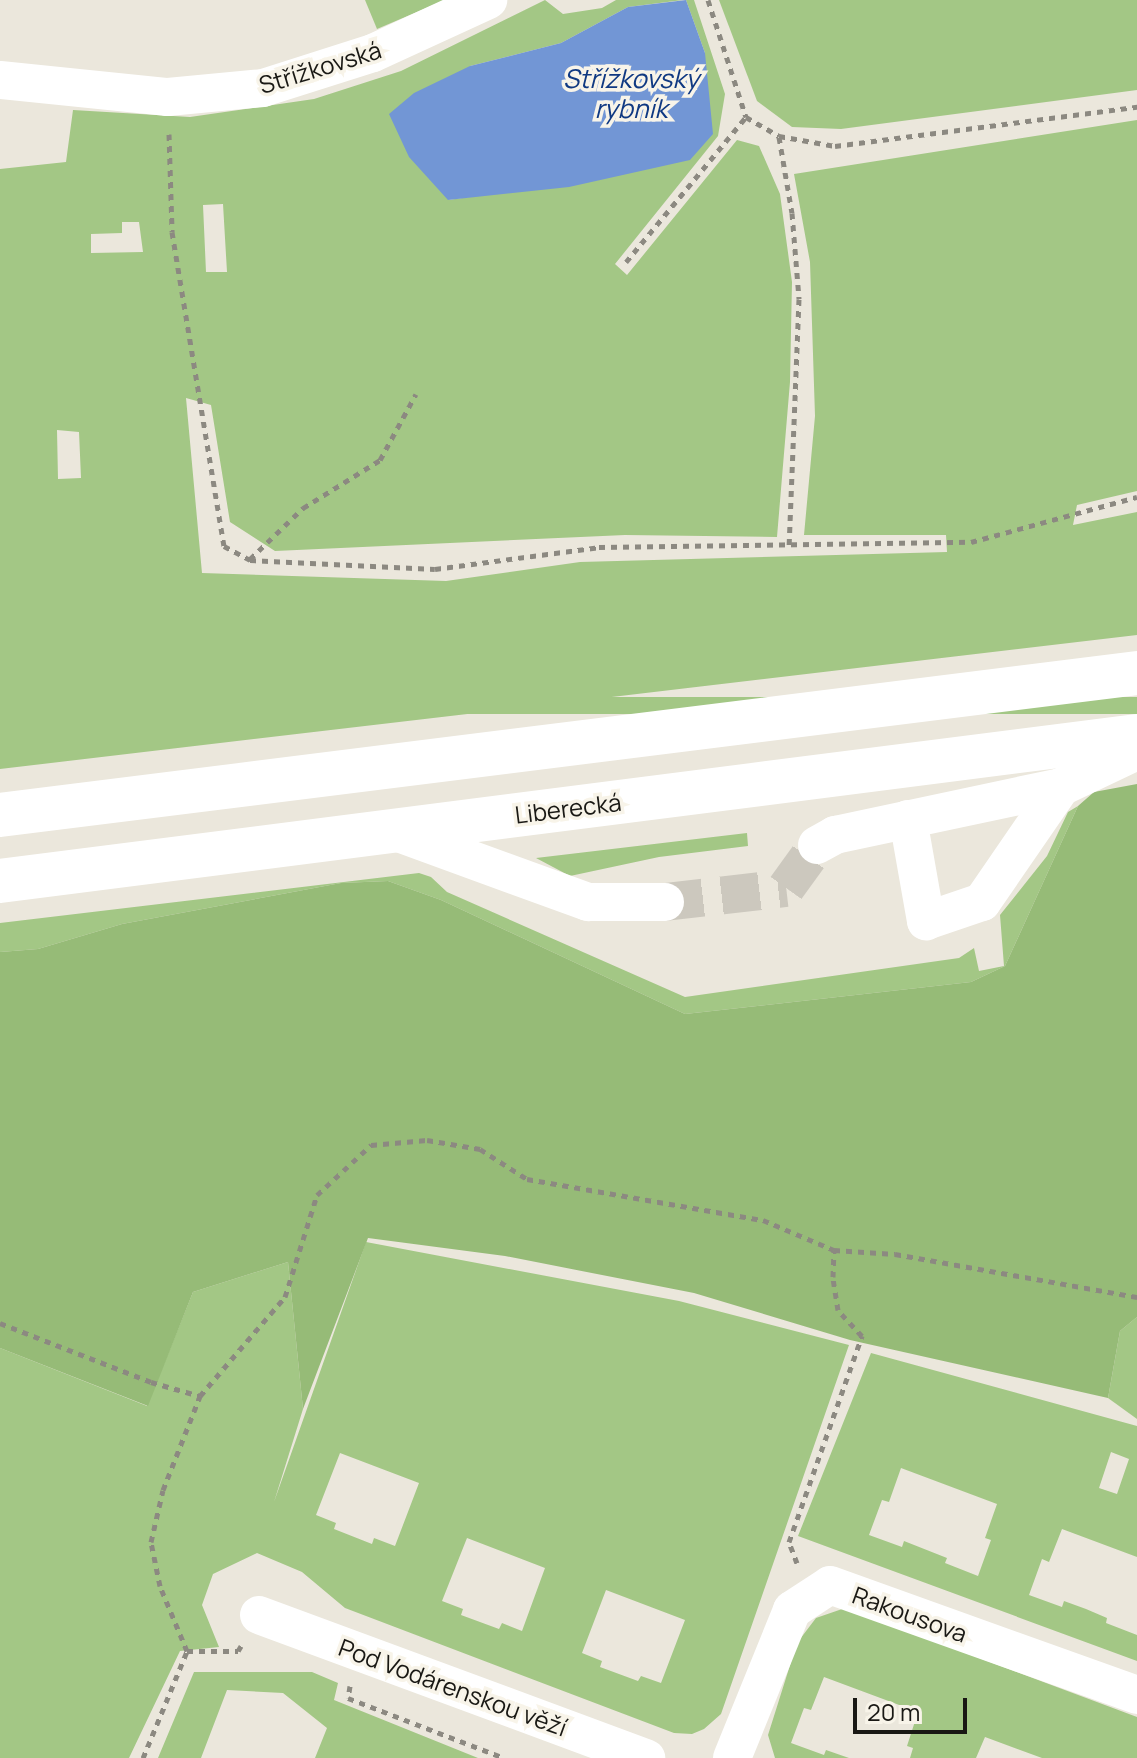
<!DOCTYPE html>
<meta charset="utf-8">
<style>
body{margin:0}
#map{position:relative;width:1137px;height:1758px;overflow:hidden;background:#ebe7dc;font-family:Manrope,sans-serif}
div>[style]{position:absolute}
.green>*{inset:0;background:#a3c785;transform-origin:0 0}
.forest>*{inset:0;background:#96bb77}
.water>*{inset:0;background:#7296d5}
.minor-tunnel>*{height:38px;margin-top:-19px;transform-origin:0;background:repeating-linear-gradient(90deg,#ccc8be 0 38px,transparent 0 57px)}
.path>*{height:5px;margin-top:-2.5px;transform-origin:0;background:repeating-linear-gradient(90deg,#8c8981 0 6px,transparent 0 12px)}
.minor>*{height:38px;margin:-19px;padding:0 19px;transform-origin:19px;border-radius:19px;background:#fff}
.highway>*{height:44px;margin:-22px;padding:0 22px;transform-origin:22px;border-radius:22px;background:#fff}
span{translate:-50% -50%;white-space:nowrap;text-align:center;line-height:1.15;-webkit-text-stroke:7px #f8f4e9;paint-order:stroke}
.street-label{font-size:24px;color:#191814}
.water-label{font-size:26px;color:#103982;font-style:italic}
.scale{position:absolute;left:853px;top:1698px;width:114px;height:36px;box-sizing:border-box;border:4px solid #191814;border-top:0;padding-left:10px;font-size:24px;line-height:28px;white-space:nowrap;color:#191814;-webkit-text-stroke:6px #f8f4e9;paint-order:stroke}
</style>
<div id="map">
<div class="green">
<div style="clip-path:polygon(365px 0,445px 0,377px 29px)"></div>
<div style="clip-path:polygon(evenodd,545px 0,563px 14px,602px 8px,616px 0,683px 0,628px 7px,561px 43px,470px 66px,448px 200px,497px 193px,705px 53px,686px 0,694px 0,725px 94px,718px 136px,615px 264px,627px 275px,737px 140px,759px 146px,780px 194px,792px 282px,790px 382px,777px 537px,625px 535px,275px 551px,230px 522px,211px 405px,186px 398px,202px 573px,446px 581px,580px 562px,947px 552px,946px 535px,804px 535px,815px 416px,810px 262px,794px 174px,1137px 120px,1137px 491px,1077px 505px,1073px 525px,1137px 512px,1137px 635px,0 769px,0 169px,66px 162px,73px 110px,190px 117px,314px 99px,401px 71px,545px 0,223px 204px,227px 272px,206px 272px,203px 205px,223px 204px,545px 0,122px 222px,139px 222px,143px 252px,91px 253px,91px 234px,122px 233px,122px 222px,545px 0,57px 430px,79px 432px,81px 478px,58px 479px,57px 430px)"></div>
<div style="clip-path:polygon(719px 0,1137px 0,1137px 90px,841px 129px,792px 127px,757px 101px)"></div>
<div style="left:1137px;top:697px;width:17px;height:1146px;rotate:90deg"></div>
<div style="clip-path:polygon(1078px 806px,1005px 966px,971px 982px,685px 1014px,441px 900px,388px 881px,341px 883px,122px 924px,38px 949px,0 952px,0 923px,419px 873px,431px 877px,447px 892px,685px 997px,959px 958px,974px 948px,979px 971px,1004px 966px,1000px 915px,1047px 856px,1068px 812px)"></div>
<div style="clip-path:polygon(747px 833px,748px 846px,659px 857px,570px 876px,536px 858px)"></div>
<div style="clip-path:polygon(evenodd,366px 1242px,679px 1301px,849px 1345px,721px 1714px,704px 1729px,692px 1734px,674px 1733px,345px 1608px,302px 1572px,257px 1553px,213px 1574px,202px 1605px,219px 1647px,180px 1651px,129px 1758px,0 1758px,0 1348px,147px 1406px,193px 1292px,288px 1262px,303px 1409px,274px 1502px,366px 1242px,340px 1453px,419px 1483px,395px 1546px,374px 1538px,372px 1544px,334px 1529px,336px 1523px,316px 1515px,340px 1453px,366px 1242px,467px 1538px,545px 1568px,522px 1631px,502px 1623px,499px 1629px,461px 1615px,463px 1609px,442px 1601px,467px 1538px,366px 1242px,606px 1590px,685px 1620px,661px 1683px,641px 1676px,638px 1681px,600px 1667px,602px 1661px,582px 1653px,606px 1590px)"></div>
<div style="clip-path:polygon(1137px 1317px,1137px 1419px,1108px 1398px,1120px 1331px)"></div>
<div style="clip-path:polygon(evenodd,871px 1353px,1137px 1426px,1137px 1557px,1062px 1529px,1049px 1562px,1042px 1559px,1029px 1595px,1062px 1607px,1064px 1601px,1086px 1609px,1107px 1618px,1106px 1623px,1137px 1635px,1137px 1661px,798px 1536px,871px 1353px,1111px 1452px,1129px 1459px,1117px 1494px,1099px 1488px,1111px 1452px,871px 1353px,901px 1468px,997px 1504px,985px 1538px,991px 1540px,978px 1576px,945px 1563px,947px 1558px,904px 1541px,902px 1547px,869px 1535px,882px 1500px,889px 1502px,901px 1468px)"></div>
<div style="clip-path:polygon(845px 1608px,1137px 1717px,1137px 1758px,1042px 1758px,985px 1737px,976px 1758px,910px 1758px,913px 1748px,907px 1746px,918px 1712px,824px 1677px,811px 1710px,804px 1708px,791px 1743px,824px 1755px,826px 1750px,849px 1758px,775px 1758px,768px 1735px,797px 1643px,816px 1618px)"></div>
<div style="clip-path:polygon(194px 1672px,312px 1672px,338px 1683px,334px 1700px,478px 1758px,315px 1758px,327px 1728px,283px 1693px,227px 1690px,201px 1758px,158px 1758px)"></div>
</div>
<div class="forest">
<div style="clip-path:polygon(1137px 784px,1137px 1317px,1120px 1331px,1108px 1398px,850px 1340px,694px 1293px,505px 1256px,368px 1238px,303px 1409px,288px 1262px,193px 1292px,148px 1406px,0 1348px,0 952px,38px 949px,122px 924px,341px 883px,388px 881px,441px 900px,685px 1014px,971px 982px,1005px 966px,1078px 806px,1094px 792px)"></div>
</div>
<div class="water">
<div style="clip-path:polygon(686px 0,705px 53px,713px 134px,690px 160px,569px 187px,448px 200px,409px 157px,389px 114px,414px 93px,470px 66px,561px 43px,628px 7px)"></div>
</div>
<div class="minor-tunnel">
<div style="left:665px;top:902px;width:122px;rotate:-6.6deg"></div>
<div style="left:786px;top:888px;width:53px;rotate:-54.2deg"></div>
</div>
<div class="path">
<div style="left:708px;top:0;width:123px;rotate:72deg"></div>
<div style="left:746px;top:117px;width:38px;rotate:30deg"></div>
<div style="left:779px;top:136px;width:57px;rotate:10.1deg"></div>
<div style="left:835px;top:146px;width:305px;rotate:-7.4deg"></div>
<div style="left:169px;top:134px;width:98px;rotate:88.2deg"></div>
<div style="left:172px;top:232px;width:318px;rotate:80.6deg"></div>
<div style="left:224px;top:546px;width:30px;rotate:28deg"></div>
<div style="left:250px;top:560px;width:185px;rotate:2.8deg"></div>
<div style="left:435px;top:569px;width:165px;rotate:-7.6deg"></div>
<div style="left:599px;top:547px;width:372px;rotate:-0.8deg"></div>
<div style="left:971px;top:542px;width:172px;rotate:-15.2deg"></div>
<div style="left:779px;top:137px;width:77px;rotate:80.3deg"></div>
<div style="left:792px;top:213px;width:86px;rotate:85.3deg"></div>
<div style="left:799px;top:299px;width:247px;rotate:92.3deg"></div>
<div style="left:626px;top:262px;width:188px;rotate:-50.4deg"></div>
<div style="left:250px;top:559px;width:74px;rotate:-43.9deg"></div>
<div style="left:303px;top:508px;width:91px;rotate:-31.9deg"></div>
<div style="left:380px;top:460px;width:75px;rotate:-61.4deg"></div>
<div style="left:0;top:1323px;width:162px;rotate:21.3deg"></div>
<div style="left:151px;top:1382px;width:51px;rotate:15.9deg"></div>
<div style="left:200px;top:1396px;width:130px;rotate:-49.4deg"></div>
<div style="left:285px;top:1297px;width:107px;rotate:-72.6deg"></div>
<div style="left:317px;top:1195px;width:74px;rotate:-42.8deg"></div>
<div style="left:371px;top:1145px;width:56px;rotate:-5.1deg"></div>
<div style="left:427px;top:1140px;width:54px;rotate:9.6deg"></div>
<div style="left:480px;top:1149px;width:56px;rotate:32.6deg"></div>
<div style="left:527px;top:1179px;width:240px;rotate:9.9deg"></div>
<div style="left:763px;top:1220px;width:77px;rotate:22.9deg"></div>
<div style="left:834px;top:1250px;width:61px;rotate:3.8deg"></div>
<div style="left:895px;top:1254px;width:246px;rotate:10.1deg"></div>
<div style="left:797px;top:1563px;width:22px;rotate:-111deg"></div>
<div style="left:789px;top:1542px;width:219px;rotate:-70.5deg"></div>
<div style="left:862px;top:1336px;width:35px;rotate:-133deg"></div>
<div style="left:838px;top:1310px;width:33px;rotate:-99deg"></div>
<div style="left:833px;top:1277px;width:27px;rotate:-88deg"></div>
<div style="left:187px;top:1651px;width:70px;rotate:-112.6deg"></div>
<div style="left:160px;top:1586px;width:45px;rotate:-101.6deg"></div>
<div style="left:151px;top:1542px;width:53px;rotate:-77deg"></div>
<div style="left:163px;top:1490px;width:101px;rotate:-68.5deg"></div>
<div style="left:350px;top:1686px;width:12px;rotate:99deg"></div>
<div style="left:348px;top:1698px;width:167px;rotate:21deg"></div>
<div style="left:143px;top:1758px;width:116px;rotate:-67.6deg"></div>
<div style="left:187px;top:1651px;width:51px"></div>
<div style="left:238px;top:1651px;width:6px;rotate:-59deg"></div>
</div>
<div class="minor">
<div style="left:0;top:80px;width:169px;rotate:5.8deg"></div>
<div style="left:168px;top:97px;width:95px;rotate:-5.4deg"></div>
<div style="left:263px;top:88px;width:115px;rotate:-17.7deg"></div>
<div style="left:373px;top:53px;width:127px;rotate:-24.7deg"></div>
<div style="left:908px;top:819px;width:104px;rotate:80deg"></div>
<div style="left:926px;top:921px;width:59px;rotate:-18.7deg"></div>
<div style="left:982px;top:902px;width:140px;rotate:-55.5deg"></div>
<div style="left:390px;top:830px;width:211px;rotate:20deg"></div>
<div style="left:588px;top:902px;width:77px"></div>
<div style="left:817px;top:845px;width:21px;rotate:-29deg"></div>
<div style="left:835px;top:835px;width:231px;rotate:-12deg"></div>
<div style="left:1061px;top:787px;width:84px;rotate:-25.3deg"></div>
<div style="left:259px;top:1615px;width:413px;rotate:20.3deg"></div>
<div style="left:732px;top:1758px;width:160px;rotate:-67.9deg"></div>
<div style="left:792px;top:1610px;width:45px;rotate:-33.3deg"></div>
<div style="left:830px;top:1585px;width:326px;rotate:19.7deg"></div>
</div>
<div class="highway">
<div style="left:0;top:815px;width:1146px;rotate:-7.12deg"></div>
<div style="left:0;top:881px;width:1146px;rotate:-7.27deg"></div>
</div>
<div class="street-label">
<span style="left:320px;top:67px;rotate:-17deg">Střížkovská</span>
<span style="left:568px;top:808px;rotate:-7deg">Liberecká</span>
<span style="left:910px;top:1614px;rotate:20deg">Rakousova</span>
<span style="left:453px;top:1687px;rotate:20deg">Pod Vodárenskou věží</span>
</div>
<div class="water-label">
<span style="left:631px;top:94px">Střížkovský<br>rybník</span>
</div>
<div class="scale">20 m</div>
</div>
